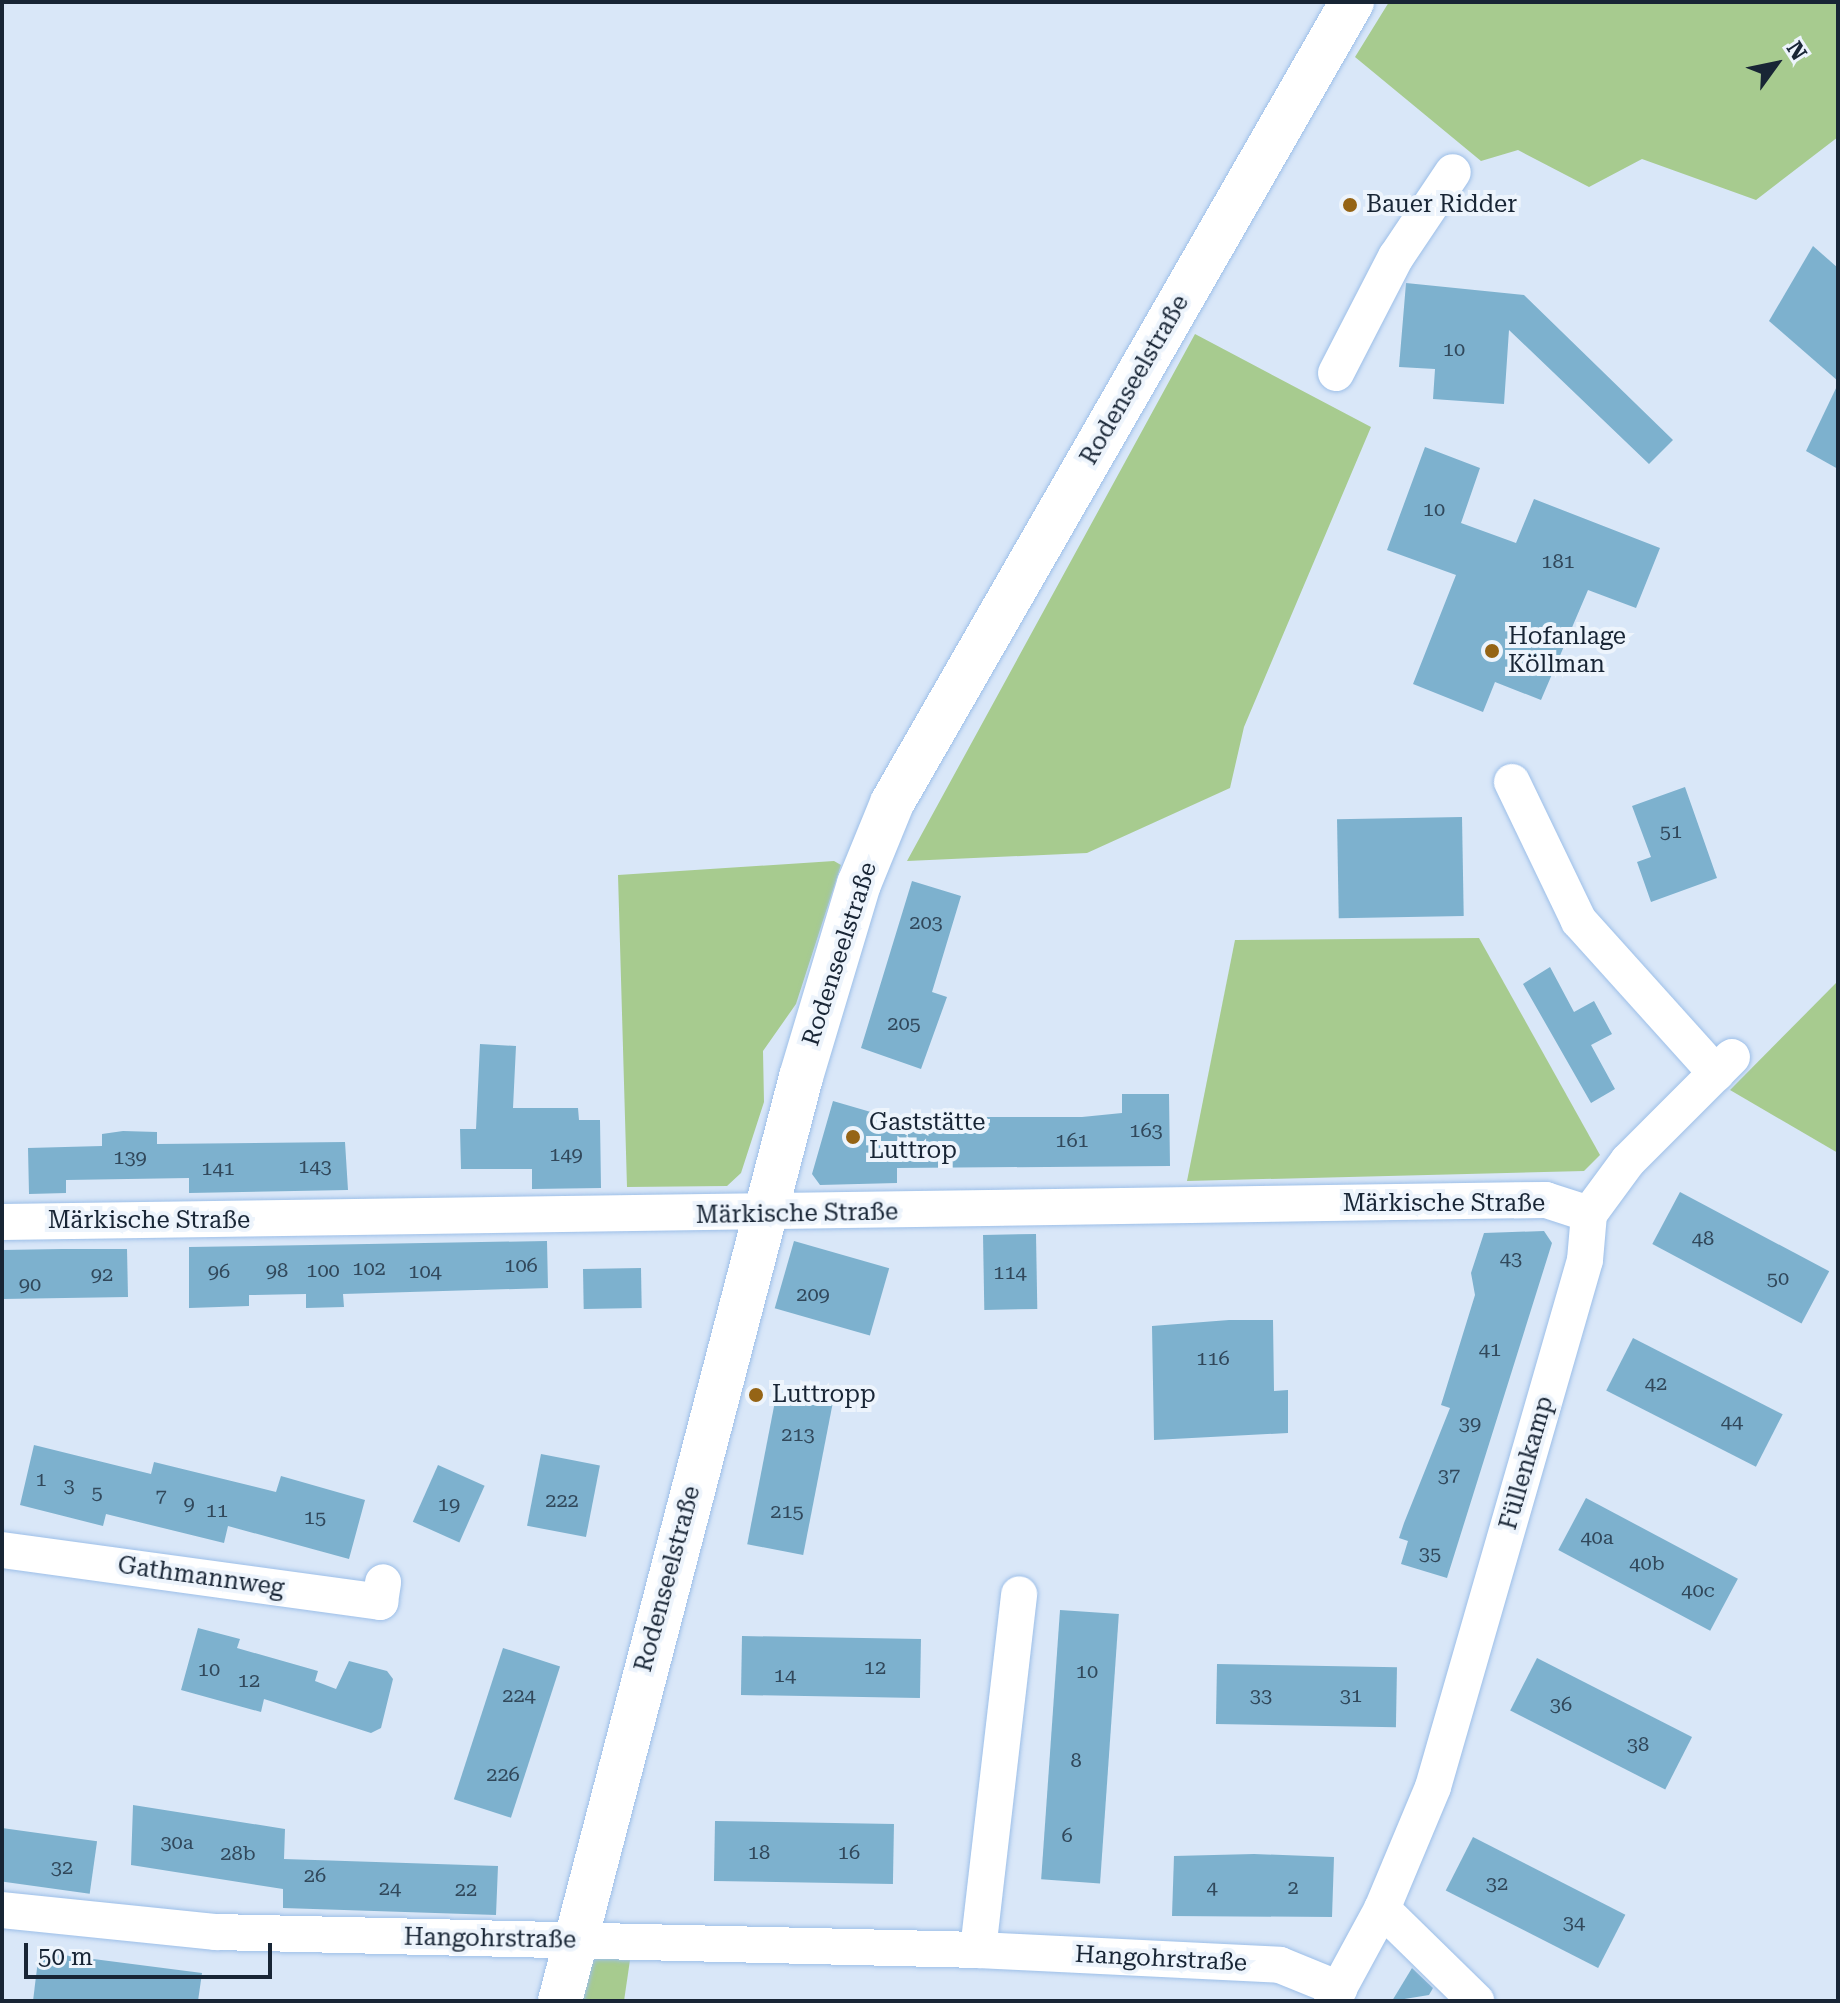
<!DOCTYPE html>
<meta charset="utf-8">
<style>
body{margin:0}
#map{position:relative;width:1840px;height:2003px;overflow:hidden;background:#d9e7f8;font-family:"Roboto Serif",serif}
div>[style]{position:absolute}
.green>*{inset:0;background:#a7cb8f}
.building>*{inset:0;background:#7db1ce;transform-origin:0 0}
.roads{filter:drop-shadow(0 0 2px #9dbfe8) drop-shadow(0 0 2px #9dbfe8)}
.minor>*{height:36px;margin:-18px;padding:0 18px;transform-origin:18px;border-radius:18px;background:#fff}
.secondary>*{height:44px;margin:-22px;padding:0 22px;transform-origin:22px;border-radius:22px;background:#fff}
.dots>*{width:22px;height:22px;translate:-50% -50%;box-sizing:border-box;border:4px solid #edf4fc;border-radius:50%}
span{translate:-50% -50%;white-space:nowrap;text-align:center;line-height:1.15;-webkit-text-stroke:8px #edf4fc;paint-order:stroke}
.number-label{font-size:20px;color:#31485b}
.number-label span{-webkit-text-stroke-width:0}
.poi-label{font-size:24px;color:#182535}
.left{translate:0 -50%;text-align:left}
.street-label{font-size:24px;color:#182535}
.frame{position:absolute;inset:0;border:4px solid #182535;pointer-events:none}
.north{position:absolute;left:1736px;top:24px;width:80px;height:80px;-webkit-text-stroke:6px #edf4fc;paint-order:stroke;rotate:57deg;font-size:22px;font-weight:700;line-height:32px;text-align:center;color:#182535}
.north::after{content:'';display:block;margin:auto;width:28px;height:36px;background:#182535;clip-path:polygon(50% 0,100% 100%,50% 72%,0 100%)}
.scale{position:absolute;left:24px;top:1943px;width:248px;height:36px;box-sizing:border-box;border:4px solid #182535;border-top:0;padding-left:10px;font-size:24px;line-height:28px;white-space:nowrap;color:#182535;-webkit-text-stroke:6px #edf4fc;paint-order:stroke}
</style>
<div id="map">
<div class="green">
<div style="clip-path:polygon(1389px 2px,1838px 2px,1838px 137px,1756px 200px,1642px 159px,1589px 187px,1518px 150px,1481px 161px,1355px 57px)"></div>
<div style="clip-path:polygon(1195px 334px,1371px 427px,1244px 727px,1230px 788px,1087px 853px,907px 861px)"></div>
<div style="clip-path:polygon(834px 861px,841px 865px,796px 1004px,763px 1051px,764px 1102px,741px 1173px,727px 1186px,627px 1187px,618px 875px)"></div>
<div style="clip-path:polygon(1479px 938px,1600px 1155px,1584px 1171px,1187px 1181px,1235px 940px)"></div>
<div style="clip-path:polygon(1838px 981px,1838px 1153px,1730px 1090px)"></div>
<div style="clip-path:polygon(575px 1945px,630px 1960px,624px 2001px,564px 2001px)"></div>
</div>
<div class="building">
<div style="clip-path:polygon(1813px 246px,1838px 268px,1838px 381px,1769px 321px)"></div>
<div style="clip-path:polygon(1406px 283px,1524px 295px,1673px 440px,1649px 464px,1509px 330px,1504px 404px,1433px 399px,1435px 369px,1399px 367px)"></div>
<div style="clip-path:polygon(1838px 384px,1838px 469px,1806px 451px)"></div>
<div style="clip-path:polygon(1425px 447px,1480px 468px,1461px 523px,1516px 543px,1534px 499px,1660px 548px,1636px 608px,1588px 590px,1541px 700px,1495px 682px,1483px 712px,1413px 684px,1456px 575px,1387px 550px)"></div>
<div style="clip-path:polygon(1685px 787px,1717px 878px,1651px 902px,1637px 862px,1651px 857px,1632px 806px)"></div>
<div style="left:1462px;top:817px;width:99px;height:125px;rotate:89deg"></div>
<div style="clip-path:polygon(912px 881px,961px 896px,932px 992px,947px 997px,921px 1069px,861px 1048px)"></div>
<div style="clip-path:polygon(1550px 967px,1574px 1012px,1594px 1001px,1612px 1034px,1591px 1045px,1615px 1089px,1591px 1103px,1523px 984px)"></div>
<div style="clip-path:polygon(480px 1044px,516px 1046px,513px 1108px,578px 1108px,579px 1120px,600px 1120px,601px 1188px,532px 1189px,532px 1169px,461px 1169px,460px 1129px,476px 1129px)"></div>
<div style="clip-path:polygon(1122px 1094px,1169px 1094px,1170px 1166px,897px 1168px,897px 1183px,820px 1185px,812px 1174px,833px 1101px,888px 1117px,1082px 1117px,1122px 1113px)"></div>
<div style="clip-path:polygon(123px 1131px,157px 1132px,157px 1144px,345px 1142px,348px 1190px,189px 1193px,189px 1178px,66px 1180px,66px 1193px,29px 1194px,28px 1148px,102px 1146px,102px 1134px)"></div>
<div style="left:1680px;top:1192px;width:169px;height:59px;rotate:28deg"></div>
<div style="clip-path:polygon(1544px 1231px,1552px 1243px,1447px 1578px,1401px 1564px,1408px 1541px,1399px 1538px,1404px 1523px,1450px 1408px,1441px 1405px,1475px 1295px,1471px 1273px,1484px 1233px)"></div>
<div style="left:1036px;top:1234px;width:75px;height:53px;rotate:89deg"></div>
<div style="clip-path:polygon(547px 1241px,548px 1288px,343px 1294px,344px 1307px,306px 1308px,306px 1294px,249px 1295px,249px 1306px,189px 1308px,189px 1247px)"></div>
<div style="left:794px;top:1241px;width:99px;height:70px;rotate:16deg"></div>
<div style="clip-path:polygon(62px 1249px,127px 1249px,128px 1297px,2px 1299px,2px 1250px)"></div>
<div style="left:641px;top:1268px;width:40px;height:58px;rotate:89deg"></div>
<div style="clip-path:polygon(1229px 1320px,1273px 1320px,1274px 1391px,1288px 1390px,1288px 1433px,1154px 1440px,1152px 1326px)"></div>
<div style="left:1633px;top:1338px;width:168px;height:59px;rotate:27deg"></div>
<div style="left:777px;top:1391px;width:57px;height:156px;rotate:11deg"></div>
<div style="clip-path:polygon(34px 1445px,151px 1474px,154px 1462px,276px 1492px,281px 1476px,365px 1500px,349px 1559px,228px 1526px,224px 1543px,106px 1514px,103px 1526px,20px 1505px)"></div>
<div style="left:541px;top:1454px;width:60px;height:73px;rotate:11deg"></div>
<div style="left:438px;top:1465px;width:51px;height:62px;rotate:24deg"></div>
<div style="left:1586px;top:1498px;width:172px;height:59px;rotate:28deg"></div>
<div style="left:1060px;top:1610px;width:59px;height:270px;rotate:4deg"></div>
<div style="clip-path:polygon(198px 1628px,240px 1639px,237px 1648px,318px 1671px,315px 1681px,336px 1689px,349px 1661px,387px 1671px,393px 1679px,381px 1728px,371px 1733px,264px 1699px,261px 1712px,181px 1690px)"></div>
<div style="left:742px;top:1636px;width:179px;height:59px;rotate:1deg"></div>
<div style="left:503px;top:1648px;width:60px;height:159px;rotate:18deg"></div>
<div style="left:1537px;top:1658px;width:174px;height:59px;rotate:27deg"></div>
<div style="left:1217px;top:1664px;width:180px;height:60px;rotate:1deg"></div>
<div style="clip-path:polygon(133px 1805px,285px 1829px,284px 1859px,498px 1866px,496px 1915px,283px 1908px,283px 1889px,131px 1865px)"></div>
<div style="left:715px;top:1821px;width:179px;height:60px;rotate:1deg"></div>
<div style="left:2px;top:1828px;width:96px;height:53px;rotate:8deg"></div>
<div style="left:1473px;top:1837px;width:171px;height:60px;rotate:27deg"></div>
<div style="clip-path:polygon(1254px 1854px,1334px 1857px,1332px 1917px,1172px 1916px,1174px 1856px)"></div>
<div style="clip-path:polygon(39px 1952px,202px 1973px,198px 2001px,33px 2001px)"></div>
<div style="clip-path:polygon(1412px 1968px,1433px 1988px,1429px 1995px,1392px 2001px)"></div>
</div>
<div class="roads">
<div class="minor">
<div style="left:1336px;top:373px;width:131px;rotate:-62.7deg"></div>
<div style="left:1396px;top:257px;width:102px;rotate:-56.2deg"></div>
<div style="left:1512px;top:782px;width:154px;rotate:64.3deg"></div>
<div style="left:1579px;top:921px;width:205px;rotate:48deg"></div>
<div style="left:2px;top:1222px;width:1544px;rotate:-0.82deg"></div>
<div style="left:1546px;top:1200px;width:45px;rotate:18deg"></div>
<div style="left:2px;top:1550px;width:382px;rotate:7.8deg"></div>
<div style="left:380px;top:1602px;width:20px;rotate:-81deg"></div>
<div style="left:1382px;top:1909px;width:132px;rotate:44.4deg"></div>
<div style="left:2px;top:1910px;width:215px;rotate:5.9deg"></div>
<div style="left:216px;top:1932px;width:762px;rotate:1.35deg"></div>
<div style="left:978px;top:1950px;width:302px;rotate:2.8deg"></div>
<div style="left:1280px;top:1965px;width:64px;rotate:22.1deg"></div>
<div style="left:978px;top:1950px;width:358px;rotate:-83.4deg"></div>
<div style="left:1332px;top:2001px;width:105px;rotate:-61.5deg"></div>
<div style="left:1382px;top:1909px;width:132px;rotate:-67.3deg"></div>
<div style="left:1433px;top:1787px;width:548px;rotate:-73.91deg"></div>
<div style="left:1585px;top:1260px;width:46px;rotate:-85deg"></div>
<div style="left:1589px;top:1214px;width:66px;rotate:-53.7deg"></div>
<div style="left:1628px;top:1161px;width:147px;rotate:-45deg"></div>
</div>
<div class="secondary">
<div style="left:560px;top:2001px;width:955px;rotate:-75.38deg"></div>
<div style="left:801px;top:1077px;width:202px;rotate:-73.3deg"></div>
<div style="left:859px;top:884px;width:87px;rotate:-67.8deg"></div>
<div style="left:892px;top:803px;width:924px;rotate:-60.13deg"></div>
</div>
</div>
<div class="dots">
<div style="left:1350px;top:205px;background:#956415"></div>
<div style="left:1492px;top:651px;background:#956415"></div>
<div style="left:853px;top:1137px;background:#956415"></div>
<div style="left:756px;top:1395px;background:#956415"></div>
</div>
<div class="number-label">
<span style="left:1454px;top:349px">10</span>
<span style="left:1434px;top:509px">10</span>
<span style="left:1558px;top:561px">181</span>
<span style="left:1671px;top:831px">51</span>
<span style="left:926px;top:922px">203</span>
<span style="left:904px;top:1023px">205</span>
<span style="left:1146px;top:1130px">163</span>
<span style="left:1072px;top:1140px">161</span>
<span style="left:566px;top:1154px">149</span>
<span style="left:130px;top:1157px">139</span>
<span style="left:315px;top:1166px">143</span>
<span style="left:218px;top:1168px">141</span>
<span style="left:1703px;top:1238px">48</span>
<span style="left:1511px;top:1258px">43</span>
<span style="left:521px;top:1265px">106</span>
<span style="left:369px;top:1268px">102</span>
<span style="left:277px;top:1270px">98</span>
<span style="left:323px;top:1270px">100</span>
<span style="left:219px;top:1271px">96</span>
<span style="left:425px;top:1271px">104</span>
<span style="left:1010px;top:1272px">114</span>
<span style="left:102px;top:1274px">92</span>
<span style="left:1778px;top:1278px">50</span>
<span style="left:30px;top:1284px">90</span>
<span style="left:813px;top:1294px">209</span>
<span style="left:1490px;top:1349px">41</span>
<span style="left:1213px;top:1358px">116</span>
<span style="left:1656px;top:1383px">42</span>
<span style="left:1732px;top:1421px">44</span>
<span style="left:1470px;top:1423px">39</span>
<span style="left:798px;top:1434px">213</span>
<span style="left:1449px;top:1475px">37</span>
<span style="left:41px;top:1479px">1</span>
<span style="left:69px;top:1485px">3</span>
<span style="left:97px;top:1492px">5</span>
<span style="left:161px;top:1496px">7</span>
<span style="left:562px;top:1500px">222</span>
<span style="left:189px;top:1503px">9</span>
<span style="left:449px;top:1504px">19</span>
<span style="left:217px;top:1510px">11</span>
<span style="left:787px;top:1511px">215</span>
<span style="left:315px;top:1517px">15</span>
<span style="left:1597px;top:1537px">40a</span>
<span style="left:1430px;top:1553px">35</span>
<span style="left:1647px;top:1563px">40b</span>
<span style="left:1698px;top:1590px">40c</span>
<span style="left:875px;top:1667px">12</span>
<span style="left:209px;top:1669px">10</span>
<span style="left:1087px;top:1671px">10</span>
<span style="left:785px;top:1675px">14</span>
<span style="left:249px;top:1680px">12</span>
<span style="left:519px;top:1695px">224</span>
<span style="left:1261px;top:1695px">33</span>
<span style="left:1351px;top:1695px">31</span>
<span style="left:1561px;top:1704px">36</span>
<span style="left:1638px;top:1744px">38</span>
<span style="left:1076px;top:1760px">8</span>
<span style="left:503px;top:1774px">226</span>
<span style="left:1067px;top:1835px">6</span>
<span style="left:177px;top:1842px">30a</span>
<span style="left:759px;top:1852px">18</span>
<span style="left:849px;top:1852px">16</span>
<span style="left:238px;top:1853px">28b</span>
<span style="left:62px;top:1867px">32</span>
<span style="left:315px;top:1875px">26</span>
<span style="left:1497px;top:1883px">32</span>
<span style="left:1212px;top:1887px">4</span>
<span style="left:1293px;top:1887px">2</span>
<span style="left:390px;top:1888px">24</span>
<span style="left:466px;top:1889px">22</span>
<span style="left:1574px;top:1922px">34</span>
</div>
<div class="poi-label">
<span class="left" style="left:1366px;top:205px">Bauer Ridder</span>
<span class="left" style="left:1508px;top:651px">Hofanlage<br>Köllman</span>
<span class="left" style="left:869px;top:1137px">Gaststätte<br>Luttrop</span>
<span class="left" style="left:772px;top:1395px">Luttropp</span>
</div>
<div class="street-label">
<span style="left:1135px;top:380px;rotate:-60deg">Rodenseelstraße</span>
<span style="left:840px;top:954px;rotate:-72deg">Rodenseelstraße</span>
<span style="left:1444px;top:1204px">Märkische Straße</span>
<span style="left:797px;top:1214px;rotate:-1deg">Märkische Straße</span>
<span style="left:149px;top:1221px">Märkische Straße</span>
<span style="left:1527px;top:1463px;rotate:-74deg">Füllenkamp</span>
<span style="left:201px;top:1577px;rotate:8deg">Gathmannweg</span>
<span style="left:668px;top:1579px;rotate:-75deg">Rodenseelstraße</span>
<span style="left:490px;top:1939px;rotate:1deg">Hangohrstraße</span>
<span style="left:1161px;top:1959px;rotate:3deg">Hangohrstraße</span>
</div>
<div class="frame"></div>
<div class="north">N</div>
<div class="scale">50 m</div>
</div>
